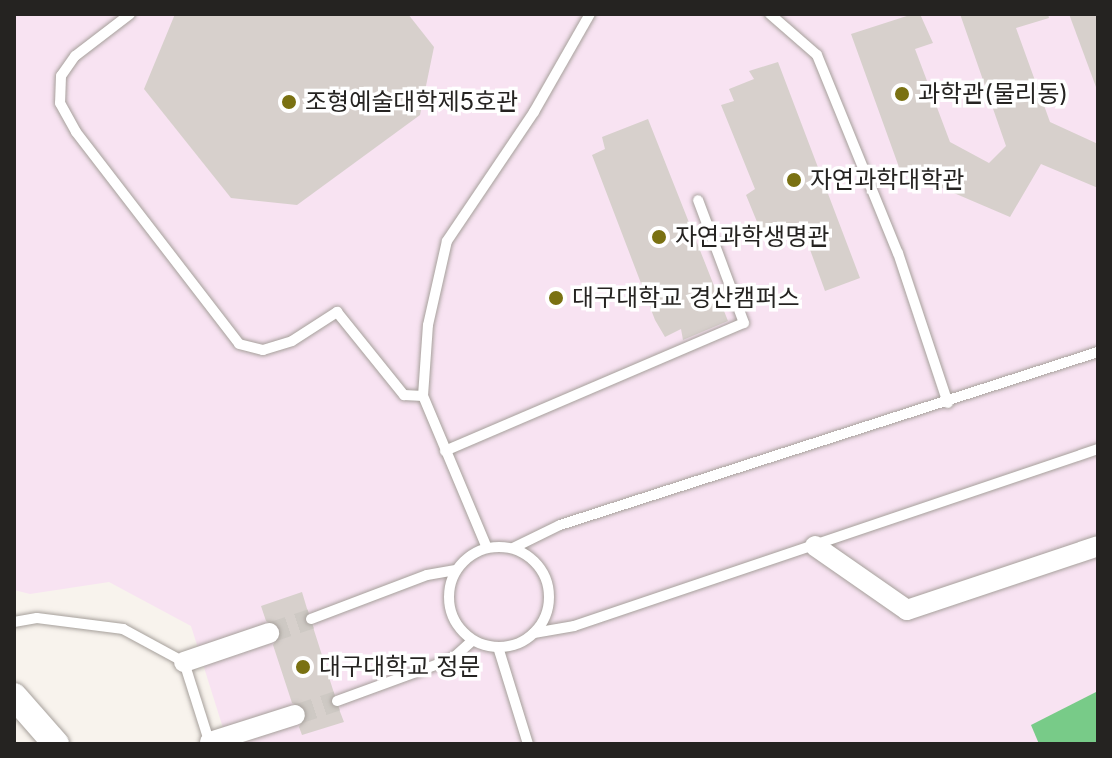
<!DOCTYPE html>
<meta charset="utf-8">
<style>
body{margin:0}
#map{position:relative;width:1112px;height:758px;overflow:hidden;background:#f8f3ed;font-family:Inter,"Noto Sans KR",sans-serif}
div>[style]{position:absolute}
.education>*{inset:0;background:#f8e3f2}
.forest>*{inset:0;background:#78cb88}
.building>*{inset:0;background:#d7d0cc}
.minor-tunnel>*{height:20px;margin-top:-10px;transform-origin:0;background:repeating-linear-gradient(90deg,#cec9c4 0 20px,transparent 0 30px)}
.roads{filter:drop-shadow(0 0 2px #a6a09b) drop-shadow(0 0 2px #a6a09b)}
.service>*{height:10px;margin:-5px;padding:0 5px;transform-origin:5px;border-radius:5px;background:#fff}
.service>.ring{margin:-5px;padding:0;box-sizing:content-box;background:none;border:10px solid #fff;border-radius:50%}
.minor>*{height:20px;margin:-10px;padding:0 10px;transform-origin:10px;border-radius:10px;background:#fff}
.tertiary>*{height:26px;margin:-13px;padding:0 13px;transform-origin:13px;border-radius:13px;background:#fff}
.dots>*{width:22px;height:22px;translate:-50% -50%;box-sizing:border-box;border:4px solid #fff;border-radius:50%}
span{translate:-50% -50%;white-space:nowrap;text-align:center;line-height:1.15;-webkit-text-stroke:7px #fff;paint-order:stroke}
.poi-label{font-size:24px;color:#252321}
.left{translate:0 -50%;text-align:left}
.frame{position:absolute;inset:0;border:16px solid #252321;pointer-events:none}
</style>
<div id="map">
<div class="education">
<div style="clip-path:polygon(14px 14px,1098px 14px,1098px 744px,228px 744px,191px 626px,109px 582px,30px 594px,14px 590px)"></div>
</div>
<div class="forest">
<div style="clip-path:polygon(1098px 691px,1098px 744px,1039px 744px,1031px 725px)"></div>
</div>
<div class="building">
<div style="clip-path:polygon(175px 14px,408px 14px,434px 47px,420px 115px,297px 205px,231px 198px,144px 89px)"></div>
<div style="clip-path:polygon(913px 14px,920px 14px,933px 43px,915px 49px,950px 142px,989px 163px,1006px 146px,960px 14px,1048px 14px,1049px 18px,1016px 28px,1050px 122px,1098px 144px,1098px 188px,1041px 164px,1010px 217px,900px 170px,851px 34px)"></div>
<div style="clip-path:polygon(1069px 14px,1098px 14px,1098px 87px,1096px 87px)"></div>
<div style="clip-path:polygon(778px 62px,860px 278px,825px 291px,800px 222px,762px 234px,746px 195px,755px 189px,721px 105px,734px 101px,729px 89px,754px 79px,749px 71px)"></div>
<div style="clip-path:polygon(648px 119px,728px 321px,683px 340px,681px 329px,665px 337px,655px 320px,592px 155px,605px 149px,602px 137px)"></div>
<div style="clip-path:polygon(302px 592px,308px 612px,303px 621px,313px 627px,334px 693px,329px 703px,339px 709px,344px 722px,302px 735px,299px 727px,307px 710px,292px 703px,273px 645px,281px 630px,266px 621px,261px 606px)"></div>
</div>
<div class="minor-tunnel">
<div style="left:269px;top:633px;width:44px;rotate:-18.4deg"></div>
<div style="left:295px;top:715px;width:44px;rotate:-18.4deg"></div>
</div>
<div class="roads">
<div class="service">
<div style="left:130px;top:14px;width:69px;rotate:142.6deg"></div>
<div style="left:75px;top:56px;width:24px;rotate:125deg"></div>
<div style="left:61px;top:76px;width:27px;rotate:92deg"></div>
<div style="left:60px;top:103px;width:33px;rotate:61deg"></div>
<div style="left:76px;top:132px;width:267px;rotate:52.4deg"></div>
<div style="left:239px;top:344px;width:25px;rotate:14deg"></div>
<div style="left:263px;top:350px;width:30px;rotate:-17deg"></div>
<div style="left:292px;top:341px;width:54px;rotate:-32.8deg"></div>
<div style="left:337px;top:312px;width:107px;rotate:51.1deg"></div>
<div style="left:404px;top:395px;width:19px;rotate:3deg"></div>
<div style="left:770px;top:14px;width:62px;rotate:41.1deg"></div>
<div style="left:817px;top:55px;width:214px;rotate:67.8deg"></div>
<div style="left:898px;top:253px;width:158px;rotate:71.6deg"></div>
<div style="left:445px;top:451px;width:325px;rotate:-23.2deg"></div>
<div style="left:744px;top:323px;width:131px;rotate:-110.5deg"></div>
<div class="ring" style="left:449px;top:547px;width:90px;height:90px"></div>
<div style="left:487px;top:548px;width:165px;rotate:-112.8deg"></div>
<div style="left:423px;top:396px;width:71px;rotate:-86deg"></div>
<div style="left:428px;top:325px;width:86px;rotate:-77.3deg"></div>
<div style="left:447px;top:241px;width:156px;rotate:-56deg"></div>
<div style="left:534px;top:112px;width:113px;rotate:-60.3deg"></div>
<div style="left:513px;top:548px;width:52px;rotate:-26.1deg"></div>
<div style="left:560px;top:525px;width:565px;rotate:-17.83deg"></div>
<div style="left:311px;top:619px;width:124px;rotate:-20.8deg"></div>
<div style="left:427px;top:575px;width:29px;rotate:-10deg"></div>
<div style="left:14px;top:622px;width:23px;rotate:-10deg"></div>
<div style="left:37px;top:618px;width:87px;rotate:7.3deg"></div>
<div style="left:123px;top:629px;width:69px;rotate:28.4deg"></div>
<div style="left:184px;top:662px;width:86px;rotate:72.4deg"></div>
<div style="left:534px;top:633px;width:41px;rotate:-9.9deg"></div>
<div style="left:574px;top:626px;width:553px;rotate:-18.66deg"></div>
<div style="left:498px;top:647px;width:102px;rotate:72.8deg"></div>
<div style="left:337px;top:701px;width:122px;rotate:-20.1deg"></div>
<div style="left:452px;top:659px;width:28px;rotate:-42deg"></div>
</div>
<div class="minor">
<div style="left:815px;top:546px;width:112px;rotate:34.8deg"></div>
<div style="left:907px;top:610px;width:201px;rotate:-18.5deg"></div>
<div style="left:184px;top:662px;width:90px;rotate:-18.8deg"></div>
<div style="left:210px;top:742px;width:89px;rotate:-17.6deg"></div>
</div>
<div class="tertiary">
<div style="left:14px;top:696px;width:64px;rotate:48.8deg"></div>
</div>
</div>
<div class="dots">
<div style="left:902px;top:94px;background:#7a7112"></div>
<div style="left:289px;top:102px;background:#7a7112"></div>
<div style="left:794px;top:180px;background:#7a7112"></div>
<div style="left:659px;top:237px;background:#7a7112"></div>
<div style="left:556px;top:298px;background:#7a7112"></div>
<div style="left:303px;top:667px;background:#7a7112"></div>
</div>
<div class="poi-label">
<span class="left" style="left:918px;top:94px">과학관(물리동)</span>
<span class="left" style="left:305px;top:102px">조형예술대학제5호관</span>
<span class="left" style="left:810px;top:180px">자연과학대학관</span>
<span class="left" style="left:675px;top:237px">자연과학생명관</span>
<span class="left" style="left:572px;top:298px">대구대학교 경산캠퍼스</span>
<span class="left" style="left:319px;top:667px">대구대학교 정문</span>
</div>
<div class="frame"></div>
</div>
